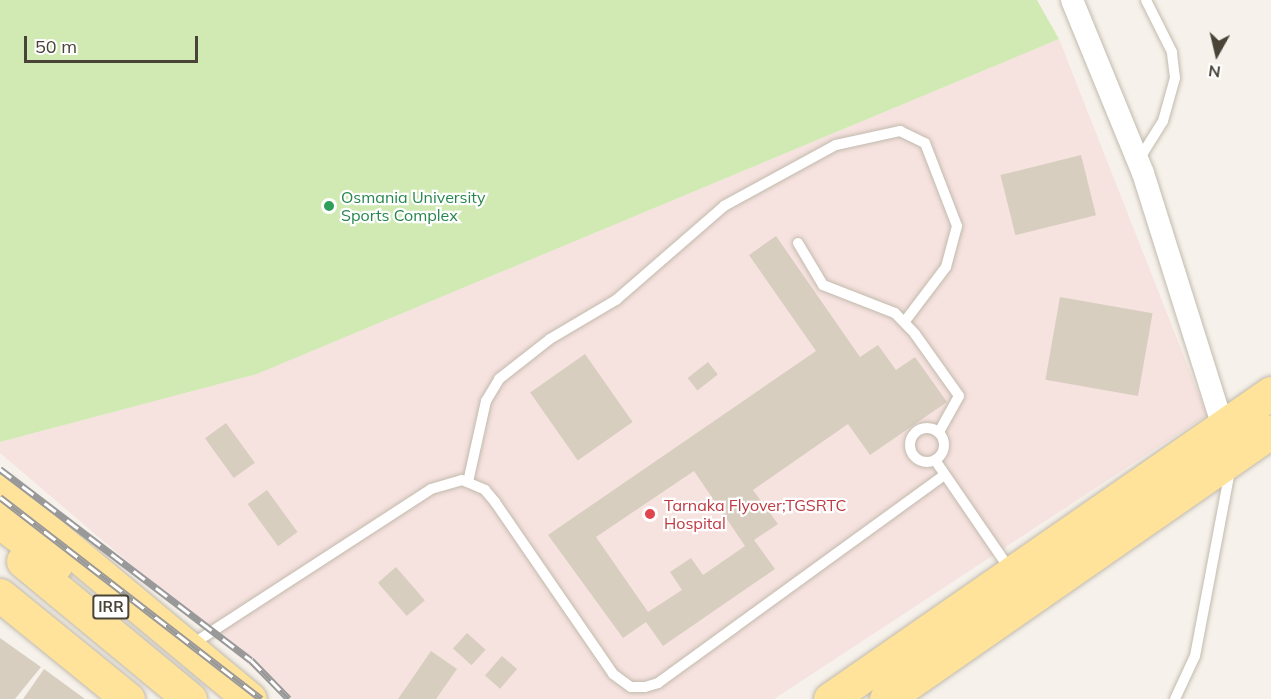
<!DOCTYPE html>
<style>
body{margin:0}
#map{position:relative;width:1271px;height:699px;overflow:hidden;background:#f6f2eb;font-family:Mulish,sans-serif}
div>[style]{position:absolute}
.medical>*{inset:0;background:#f6e2df}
.green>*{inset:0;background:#d1eab4}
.building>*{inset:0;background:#d8cec0;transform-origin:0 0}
.roads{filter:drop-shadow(0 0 2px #c2baad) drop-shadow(0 0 2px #c2baad)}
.lane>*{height:10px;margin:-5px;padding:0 5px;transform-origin:5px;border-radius:5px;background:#fff}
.lane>.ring{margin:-5px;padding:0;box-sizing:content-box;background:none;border:10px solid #fff;border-radius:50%}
.street>*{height:22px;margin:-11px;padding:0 11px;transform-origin:11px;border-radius:11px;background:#fff}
.primary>*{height:33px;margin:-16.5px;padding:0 16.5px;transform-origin:16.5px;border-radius:16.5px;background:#ffe39b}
.rail>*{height:7px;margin-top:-3.5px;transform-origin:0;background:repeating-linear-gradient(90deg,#fff 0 14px,#999 0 28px);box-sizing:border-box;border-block:2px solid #999}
.dots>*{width:16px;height:16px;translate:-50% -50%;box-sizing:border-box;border:3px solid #fff;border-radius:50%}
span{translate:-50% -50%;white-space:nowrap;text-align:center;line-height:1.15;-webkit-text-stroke:4.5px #fff;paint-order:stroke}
.shield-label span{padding:2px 4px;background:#fff;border:2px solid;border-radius:4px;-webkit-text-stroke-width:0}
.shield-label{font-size:15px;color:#4a4338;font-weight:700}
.leisure-label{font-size:16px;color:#27864d}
.left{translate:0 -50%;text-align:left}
.health-label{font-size:16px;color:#be3a42}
.north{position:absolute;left:1187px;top:24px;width:60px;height:60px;-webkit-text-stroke:4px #fff;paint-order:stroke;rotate:188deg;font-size:16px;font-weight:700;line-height:24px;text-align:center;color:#4a4338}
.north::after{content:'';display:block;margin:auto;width:21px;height:27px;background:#4a4338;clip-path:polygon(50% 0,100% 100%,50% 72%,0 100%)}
.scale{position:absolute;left:24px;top:36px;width:174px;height:27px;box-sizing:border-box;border:3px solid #4a4338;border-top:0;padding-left:8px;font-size:18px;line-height:21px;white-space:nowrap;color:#4a4338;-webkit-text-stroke:4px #fff;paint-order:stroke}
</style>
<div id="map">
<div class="medical">
<div style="clip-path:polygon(1059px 39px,1207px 415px,774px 699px,289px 699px,0 453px,0 442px,257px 374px)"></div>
</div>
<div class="green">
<div style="clip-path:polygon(0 0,1037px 0,1059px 39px,257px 374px,0 442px)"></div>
</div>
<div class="building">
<div style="left:1081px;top:155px;width:62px;height:83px;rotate:76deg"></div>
<div style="clip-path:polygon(evenodd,776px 236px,860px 357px,878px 345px,896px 370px,915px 357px,947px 402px,870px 455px,848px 424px,753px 490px,778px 524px,754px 540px,775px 569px,663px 646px,646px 622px,623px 638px,548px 535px,816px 351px,749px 255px,776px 236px,694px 471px,745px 546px,703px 575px,691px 558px,670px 572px,682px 590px,648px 612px,596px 537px,694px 471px)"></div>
<div style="left:1060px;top:297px;width:94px;height:84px;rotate:10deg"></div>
<div style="left:585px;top:354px;width:83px;height:67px;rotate:55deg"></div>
<div style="left:708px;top:362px;width:16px;height:26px;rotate:52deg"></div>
<div style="left:226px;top:423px;width:49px;height:26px;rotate:54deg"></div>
<div style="left:267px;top:490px;width:52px;height:24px;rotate:54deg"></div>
<div style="left:396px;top:567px;width:44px;height:24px;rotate:49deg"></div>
<div style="left:467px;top:633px;width:25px;height:21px;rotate:42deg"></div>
<div style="clip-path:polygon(0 638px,41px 667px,15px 699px,0 699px)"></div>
<div style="clip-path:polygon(431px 651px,457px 669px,436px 699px,398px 699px)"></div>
<div style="left:502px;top:656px;width:20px;height:26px;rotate:41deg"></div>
<div style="clip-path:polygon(44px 669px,85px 699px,23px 699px)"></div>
</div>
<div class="roads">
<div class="lane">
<div style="left:1138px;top:161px;width:47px;rotate:-58deg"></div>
<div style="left:1163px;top:121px;width:45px;rotate:-74.4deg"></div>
<div style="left:1175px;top:78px;width:26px;rotate:-97deg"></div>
<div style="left:1172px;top:52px;width:58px;rotate:-116.6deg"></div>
<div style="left:798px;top:243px;width:49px;rotate:59.2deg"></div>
<div style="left:823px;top:285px;width:77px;rotate:21.3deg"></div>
<div style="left:895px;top:313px;width:29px;rotate:46deg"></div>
<div style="left:915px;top:334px;width:76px;rotate:54.6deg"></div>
<div style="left:959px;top:396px;width:41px;rotate:119.1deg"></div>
<div class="ring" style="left:910px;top:428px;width:24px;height:24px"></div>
<div style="left:935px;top:460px;width:135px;rotate:55.6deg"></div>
<div style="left:468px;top:482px;width:83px;rotate:-77.5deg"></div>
<div style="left:486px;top:401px;width:26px;rotate:-59deg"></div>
<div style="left:499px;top:379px;width:65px;rotate:-38.1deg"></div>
<div style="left:550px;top:339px;width:77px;rotate:-30.6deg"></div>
<div style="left:616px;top:300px;width:143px;rotate:-41deg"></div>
<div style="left:724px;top:206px;width:128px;rotate:-28.6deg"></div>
<div style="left:836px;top:145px;width:66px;rotate:-12.3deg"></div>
<div style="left:900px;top:131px;width:28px;rotate:26deg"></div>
<div style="left:925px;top:143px;width:89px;rotate:68.9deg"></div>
<div style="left:957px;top:226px;width:42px;rotate:105deg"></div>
<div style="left:946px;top:267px;width:68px;rotate:127.2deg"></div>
<div style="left:191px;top:645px;width:286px;rotate:-33deg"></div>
<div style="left:431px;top:489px;width:32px;rotate:-16deg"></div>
<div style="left:462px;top:480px;width:25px;rotate:23deg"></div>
<div style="left:485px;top:490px;width:16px;rotate:50deg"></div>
<div style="left:495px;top:502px;width:209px;rotate:55.5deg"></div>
<div style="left:613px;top:674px;width:22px;rotate:36deg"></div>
<div style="left:631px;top:687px;width:14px"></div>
<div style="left:645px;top:687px;width:14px;rotate:-17deg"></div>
<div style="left:658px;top:683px;width:354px;rotate:-36deg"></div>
<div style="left:1175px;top:699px;width:47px;rotate:-65.1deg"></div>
<div style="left:1195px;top:656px;width:189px;rotate:-79.3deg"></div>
</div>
<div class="street">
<div style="left:1072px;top:0;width:187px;rotate:67.7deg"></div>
<div style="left:1143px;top:173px;width:280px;rotate:72.5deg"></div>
</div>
<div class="primary">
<div style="left:0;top:491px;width:325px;rotate:39.8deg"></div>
<div style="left:0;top:522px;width:70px;rotate:36.9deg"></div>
<div style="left:23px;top:561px;width:217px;rotate:39.6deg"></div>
<div style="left:0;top:595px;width:165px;rotate:39.1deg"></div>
<div style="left:830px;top:699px;width:537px;rotate:-34.76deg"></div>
<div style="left:886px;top:699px;width:469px;rotate:-34.8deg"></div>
</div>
</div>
<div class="rail">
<div style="left:0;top:469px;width:315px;rotate:37.3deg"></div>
<div style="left:251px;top:660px;width:54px;rotate:45.7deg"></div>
<div style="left:0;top:497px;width:330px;rotate:37.7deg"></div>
</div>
<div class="dots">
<div style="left:329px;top:206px;background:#2e9e5b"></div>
<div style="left:650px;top:514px;background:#e0444e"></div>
</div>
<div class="shield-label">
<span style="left:111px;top:607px">IRR</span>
</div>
<div class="leisure-label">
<span class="left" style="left:341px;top:206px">Osmania University<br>Sports Complex</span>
</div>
<div class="health-label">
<span class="left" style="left:664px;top:514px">Tarnaka Flyover;TGSRTC<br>Hospital</span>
</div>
<div class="north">N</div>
<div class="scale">50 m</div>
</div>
